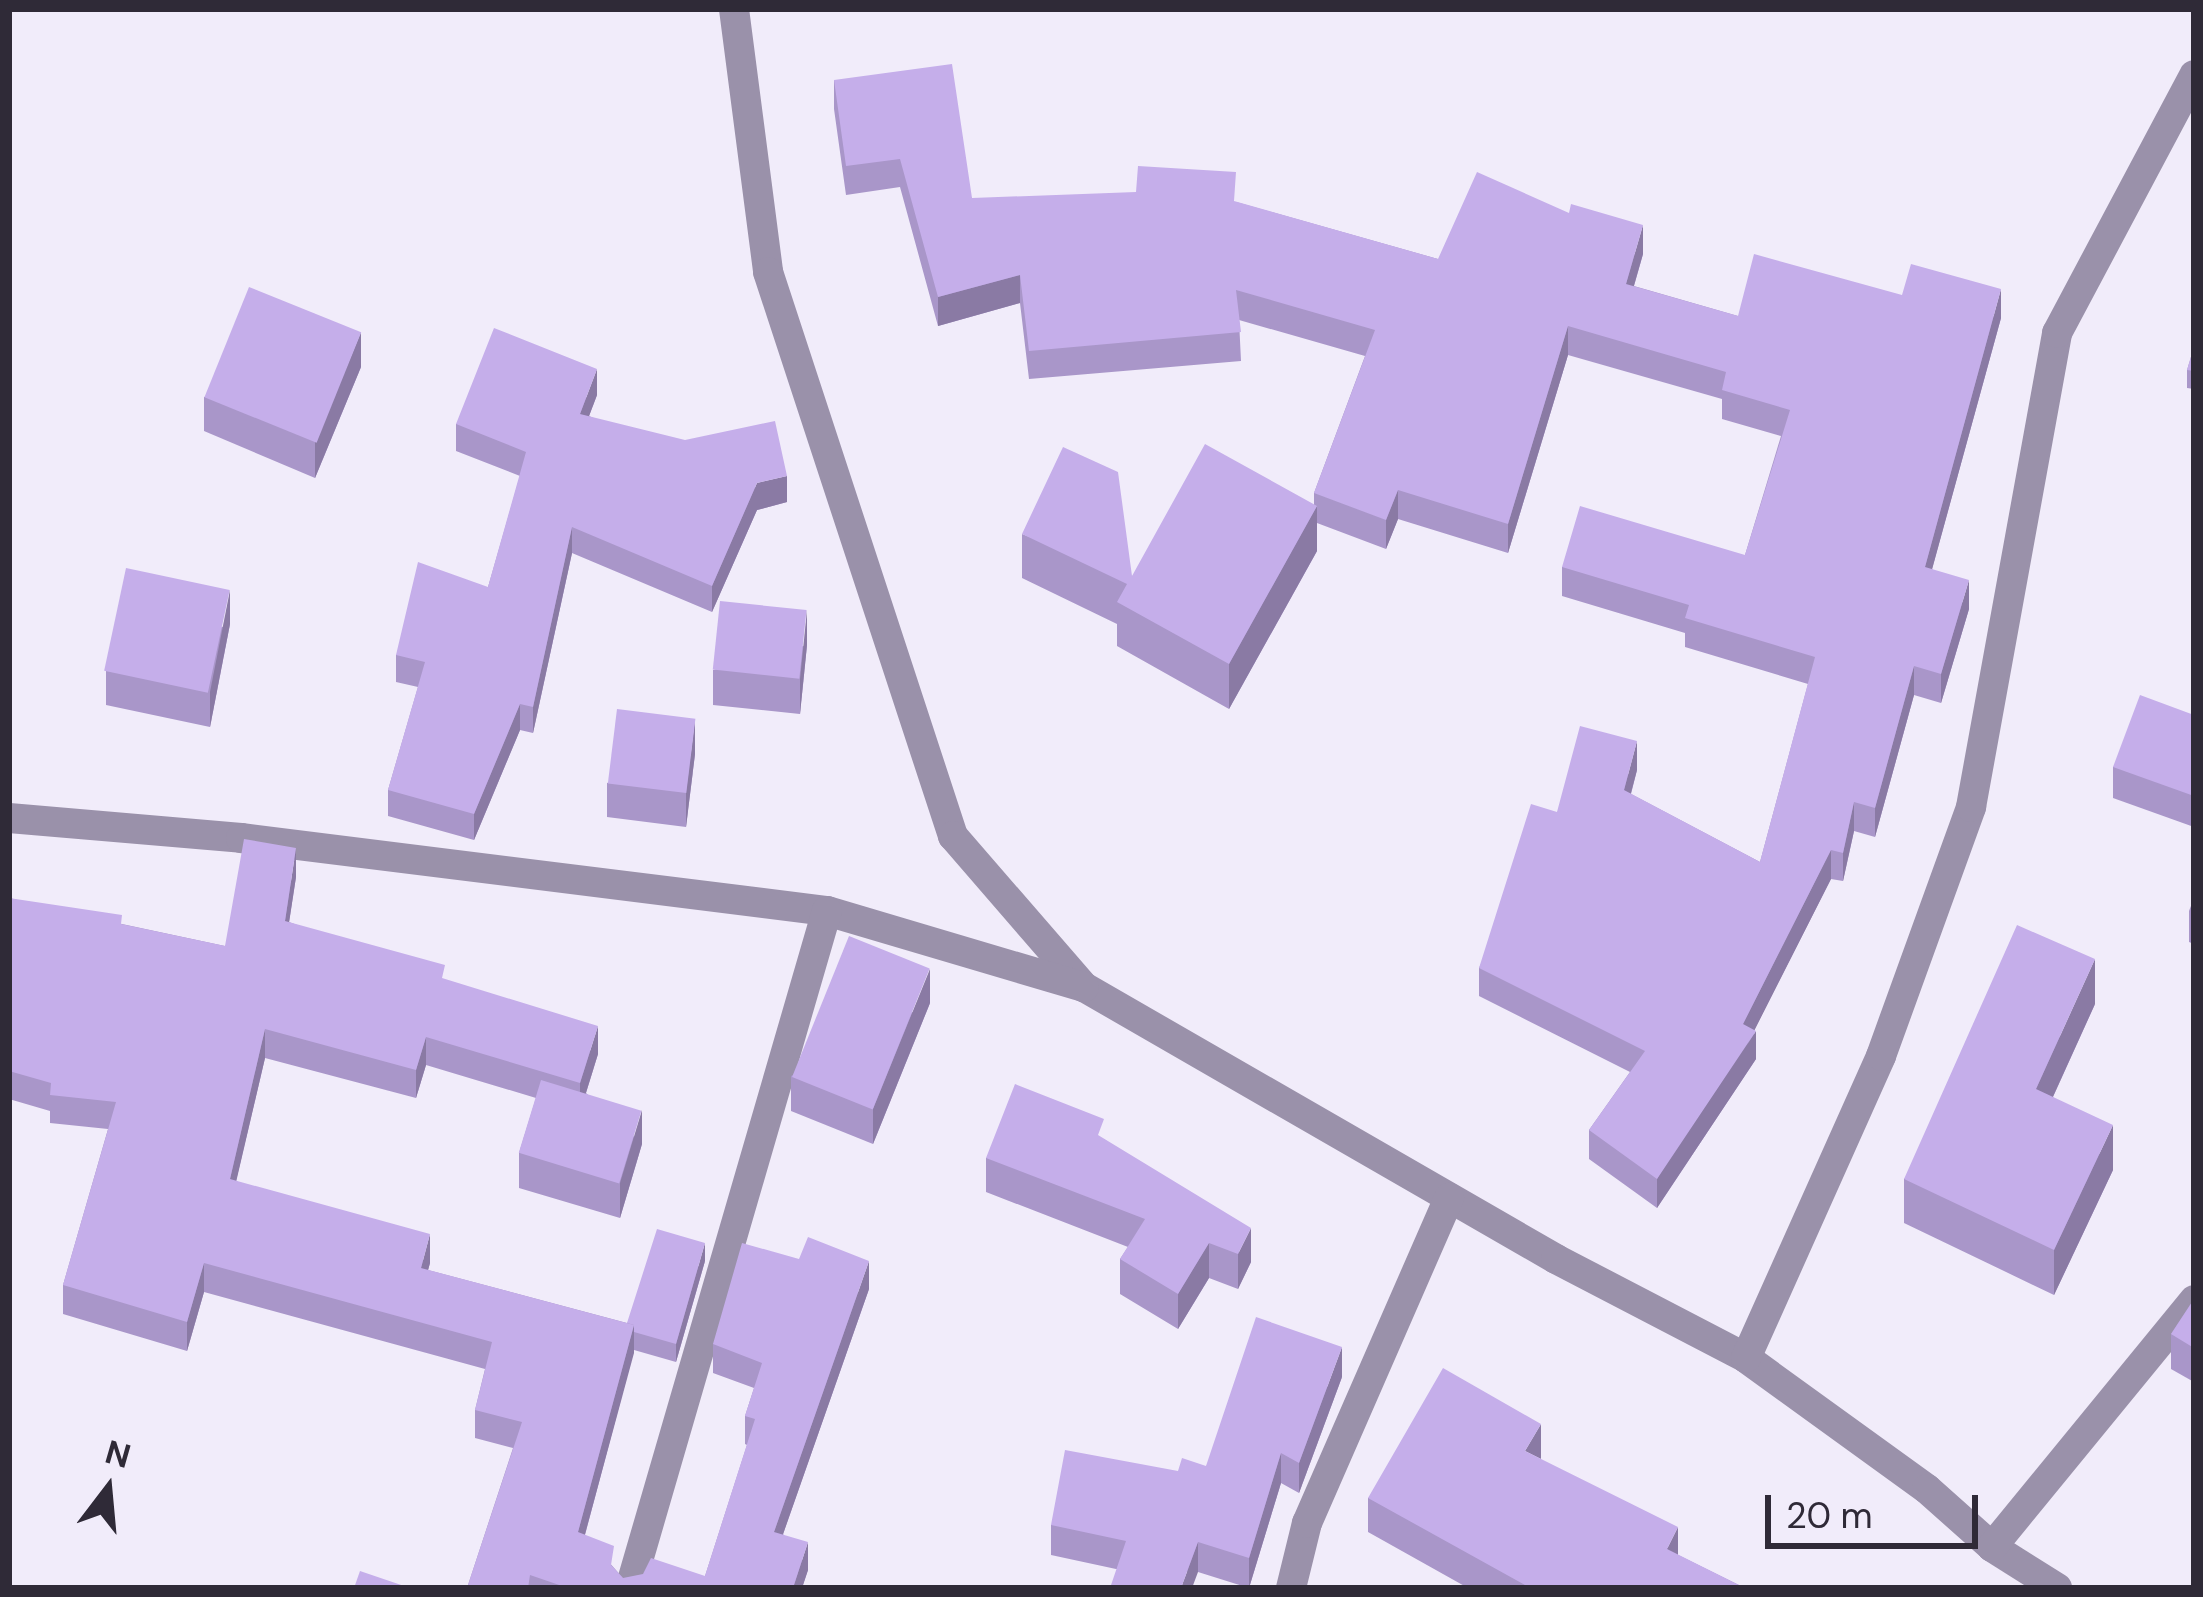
<!DOCTYPE html>
<style>
body{margin:0}
#map{position:relative;width:2203px;height:1597px;overflow:hidden;background:#f1ecfa;font-family:"DM Sans",sans-serif}
div>[style]{position:absolute}
.street>*{height:30px;margin:-15px;padding:0 15px;transform-origin:15px;border-radius:15px;background:#9a91aa}
.wall>*{inset:0;background:#a996c9}
.shaded-wall>*{inset:0;background:#8a7aa4}
.building>*{inset:0;background:#c5aeea;transform-origin:0 0}
span{translate:-50% -50%;white-space:nowrap;text-align:center;line-height:1.15;-webkit-text-stroke:9px #f1ecfa;paint-order:stroke}
.frame{position:absolute;inset:0;border:12px solid #2f2a37;pointer-events:none}
.north{position:absolute;left:48px;top:1429px;width:120px;height:120px;-webkit-text-stroke:9px #f1ecfa;paint-order:stroke;rotate:16deg;font-size:33px;font-weight:700;line-height:48px;text-align:center;color:#2f2a37}
.north::after{content:'';display:block;margin:auto;width:42px;height:54px;background:#2f2a37;clip-path:polygon(50% 0,100% 100%,50% 72%,0 100%)}
.scale{position:absolute;left:1765px;top:1495px;width:213px;height:54px;box-sizing:border-box;border:6px solid #2f2a37;border-top:0;padding-left:15px;font-size:36px;line-height:42px;white-space:nowrap;color:#2f2a37;-webkit-text-stroke:9px #f1ecfa;paint-order:stroke}
</style>
<div id="map">
<div class="street">
<div style="left:734px;top:9px;width:265px;rotate:82.6deg"></div>
<div style="left:768px;top:272px;width:594px;rotate:71.84deg"></div>
<div style="left:953px;top:836px;width:200px;rotate:49.1deg"></div>
<div style="left:1084px;top:987px;width:545px;rotate:29.95deg"></div>
<div style="left:1556px;top:1259px;width:214px;rotate:27.5deg"></div>
<div style="left:1746px;top:1358px;width:223px;rotate:35.9deg"></div>
<div style="left:1927px;top:1489px;width:87px;rotate:41.7deg"></div>
<div style="left:1992px;top:1547px;width:77px;rotate:32.2deg"></div>
<div style="left:9px;top:818px;width:233px;rotate:4.9deg"></div>
<div style="left:241px;top:838px;width:591px;rotate:7.1deg"></div>
<div style="left:827px;top:911px;width:268px;rotate:16.5deg"></div>
<div style="left:1746px;top:1358px;width:331px;rotate:-65.9deg"></div>
<div style="left:1881px;top:1056px;width:265px;rotate:-70.1deg"></div>
<div style="left:1971px;top:807px;width:482px;rotate:-79.7deg"></div>
<div style="left:2057px;top:333px;width:292px;rotate:-62deg"></div>
<div style="left:1992px;top:1547px;width:319px;rotate:-50.7deg"></div>
<div style="left:630px;top:1588px;width:705px;rotate:-73.78deg"></div>
<div style="left:1291px;top:1588px;width:67px;rotate:-76.2deg"></div>
<div style="left:1307px;top:1523px;width:355px;rotate:-66.4deg"></div>
</div>
<div class="wall">
<div style="clip-path:polygon(834px 80px,972px 198px,1236px 202px,1438px 259px,1643px 254px,1634px 286px,1738px 316px,1902px 295px,2001px 318px,1932px 569px,1969px 609px,1941px 703px,1914px 695px,1875px 837px,1854px 831px,1843px 881px,1831px 879px,1754px 1030px,1756px 1059px,1657px 1208px,1589px 1159px,1589px 1130px,1630px 1072px,1479px 996px,1479px 968px,1557px 812px,1637px 770px,1631px 794px,1760px 862px,1808px 684px,1685px 647px,1685px 633px,1562px 596px,1562px 567px,1745px 555px,1781px 436px,1722px 419px,1722px 399px,1568px 355px,1508px 553px,1398px 519px,1386px 549px,1317px 523px,1317px 551px,1229px 709px,1117px 646px,1117px 624px,1022px 578px,1022px 534px,1132px 576px,1314px 505px,1314px 493px,1365px 356px,1239px 320px,1241px 361px,1029px 379px,1020px 303px,938px 326px,900px 187px,846px 195px,834px 109px)"></div>
<div style="clip-path:polygon(2194px 347px,2194px 389px,2187px 388px,2187px 370px)"></div>
<div style="clip-path:polygon(361px 367px,315px 478px,204px 431px,204px 397px)"></div>
<div style="clip-path:polygon(597px 395px,589px 416px,787px 502px,757px 510px,712px 612px,572px 553px,533px 733px,520px 730px,474px 840px,388px 816px,388px 790px,418px 687px,396px 682px,396px 655px,488px 587px,520px 476px,456px 451px,456px 424px)"></div>
<div style="clip-path:polygon(230px 624px,210px 727px,106px 705px,106px 671px)"></div>
<div style="clip-path:polygon(807px 645px,800px 714px,713px 705px,713px 670px)"></div>
<div style="clip-path:polygon(2194px 715px,2194px 827px,2113px 798px,2113px 767px)"></div>
<div style="clip-path:polygon(695px 754px,686px 827px,607px 817px,607px 783px)"></div>
<div style="clip-path:polygon(296px 877px,289px 922px,445px 980px,598px 1054px,586px 1093px,642px 1144px,620px 1218px,519px 1188px,519px 1153px,536px 1098px,426px 1065px,416px 1098px,265px 1058px,236px 1181px,430px 1263px,428px 1270px,627px 1323px,705px 1261px,676px 1362px,634px 1350px,585px 1535px,623px 1578px,705px 1576px,747px 1445px,745px 1444px,745px 1416px,754px 1388px,713px 1373px,713px 1344px,869px 1289px,783px 1534px,808px 1570px,802px 1588px,467px 1588px,513px 1448px,475px 1438px,475px 1410px,485px 1369px,204px 1292px,187px 1351px,63px 1314px,63px 1285px,108px 1129px,50px 1123px,50px 1111px,9px 1099px,9px 898px,122px 924px,225px 946px)"></div>
<div style="clip-path:polygon(2194px 898px,2194px 944px,2189px 942px,2189px 911px)"></div>
<div style="clip-path:polygon(930px 1003px,873px 1144px,791px 1111px,791px 1076px)"></div>
<div style="clip-path:polygon(2095px 1004px,2053px 1097px,2113px 1170px,2054px 1295px,1904px 1223px,1904px 1179px)"></div>
<div style="clip-path:polygon(1104px 1139px,1251px 1262px,1238px 1289px,1209px 1278px,1178px 1329px,1120px 1294px,1120px 1259px,1128px 1247px,986px 1192px,986px 1158px)"></div>
<div style="clip-path:polygon(2194px 1299px,2194px 1382px,2171px 1369px,2171px 1334px)"></div>
<div style="clip-path:polygon(1342px 1377px,1299px 1493px,1281px 1483px,1249px 1588px,1198px 1572px,1116px 1569px,1051px 1555px,1051px 1525px,1178px 1471px,1206px 1466px)"></div>
<div style="clip-path:polygon(1540px 1459px,1678px 1555px,1745px 1588px,1468px 1588px,1368px 1532px,1368px 1498px)"></div>
</div>
<div class="shaded-wall">
<div style="clip-path:polygon(1643px 225px,1643px 254px,1626px 313px,1626px 284px)"></div>
<div style="clip-path:polygon(1020px 275px,1020px 303px,938px 326px,938px 297px)"></div>
<div style="clip-path:polygon(2001px 289px,2001px 318px,1925px 595px,1925px 567px)"></div>
<div style="clip-path:polygon(1568px 326px,1568px 355px,1508px 553px,1508px 524px)"></div>
<div style="clip-path:polygon(361px 332px,361px 367px,315px 478px,315px 443px)"></div>
<div style="clip-path:polygon(597px 369px,597px 395px,580px 440px,580px 414px)"></div>
<div style="clip-path:polygon(787px 476px,787px 502px,757px 510px,712px 612px,712px 586px,757px 483px)"></div>
<div style="clip-path:polygon(1398px 490px,1398px 519px,1386px 549px,1386px 520px)"></div>
<div style="clip-path:polygon(1317px 506px,1317px 551px,1229px 709px,1229px 664px)"></div>
<div style="clip-path:polygon(572px 527px,572px 553px,533px 733px,533px 707px)"></div>
<div style="clip-path:polygon(1969px 580px,1969px 609px,1941px 703px,1941px 674px)"></div>
<div style="clip-path:polygon(230px 590px,230px 624px,210px 727px,210px 692px)"></div>
<div style="clip-path:polygon(807px 610px,807px 645px,800px 714px,800px 679px)"></div>
<div style="clip-path:polygon(1914px 666px,1914px 695px,1875px 837px,1875px 808px)"></div>
<div style="clip-path:polygon(520px 704px,520px 730px,474px 840px,474px 814px)"></div>
<div style="clip-path:polygon(695px 719px,695px 754px,686px 827px,686px 793px)"></div>
<div style="clip-path:polygon(1637px 741px,1637px 770px,1624px 819px,1624px 790px)"></div>
<div style="clip-path:polygon(1854px 802px,1854px 831px,1843px 881px,1843px 853px)"></div>
<div style="clip-path:polygon(296px 848px,296px 877px,285px 949px,285px 921px)"></div>
<div style="clip-path:polygon(1831px 850px,1831px 879px,1747px 1045px,1756px 1031px,1756px 1059px,1657px 1208px,1657px 1179px,1743px 1024px)"></div>
<div style="clip-path:polygon(2095px 959px,2095px 1004px,2036px 1134px,2036px 1089px)"></div>
<div style="clip-path:polygon(930px 969px,930px 1003px,873px 1144px,873px 1109px)"></div>
<div style="clip-path:polygon(598px 1026px,598px 1054px,580px 1112px,580px 1083px)"></div>
<div style="clip-path:polygon(265px 1029px,265px 1058px,230px 1208px,230px 1179px)"></div>
<div style="clip-path:polygon(426px 1037px,426px 1065px,416px 1098px,416px 1070px)"></div>
<div style="clip-path:polygon(642px 1110px,642px 1144px,620px 1218px,620px 1183px)"></div>
<div style="clip-path:polygon(2113px 1125px,2113px 1170px,2054px 1295px,2054px 1250px)"></div>
<div style="clip-path:polygon(1251px 1228px,1251px 1262px,1238px 1289px,1238px 1254px)"></div>
<div style="clip-path:polygon(430px 1234px,430px 1263px,421px 1296px,421px 1268px)"></div>
<div style="clip-path:polygon(705px 1243px,705px 1261px,676px 1362px,676px 1344px)"></div>
<div style="clip-path:polygon(1209px 1243px,1209px 1278px,1178px 1329px,1178px 1294px)"></div>
<div style="clip-path:polygon(869px 1261px,869px 1289px,774px 1560px,774px 1532px)"></div>
<div style="clip-path:polygon(204px 1263px,204px 1292px,187px 1351px,187px 1322px)"></div>
<div style="clip-path:polygon(634px 1325px,634px 1353px,578px 1560px,578px 1532px)"></div>
<div style="clip-path:polygon(1342px 1347px,1342px 1377px,1299px 1493px,1299px 1463px)"></div>
<div style="clip-path:polygon(1541px 1424px,1541px 1459px,1525px 1451px)"></div>
<div style="clip-path:polygon(1281px 1453px,1281px 1483px,1249px 1588px,1249px 1558px)"></div>
<div style="clip-path:polygon(1678px 1527px,1678px 1562px,1667px 1549px)"></div>
<div style="clip-path:polygon(808px 1542px,808px 1570px,802px 1588px,793px 1588px)"></div>
<div style="clip-path:polygon(1198px 1542px,1198px 1572px,1192px 1588px,1181px 1588px)"></div>
</div>
<div class="building">
<div style="clip-path:polygon(952px 64px,972px 198px,1136px 192px,1138px 166px,1236px 172px,1234px 201px,1438px 259px,1477px 172px,1569px 213px,1571px 204px,1643px 225px,1626px 284px,1738px 316px,1754px 254px,1902px 295px,1911px 264px,2001px 289px,1925px 567px,1969px 580px,1941px 674px,1914px 666px,1875px 808px,1854px 802px,1843px 853px,1831px 850px,1743px 1024px,1756px 1031px,1657px 1179px,1589px 1130px,1645px 1051px,1479px 968px,1531px 804px,1557px 812px,1580px 726px,1637px 741px,1624px 790px,1760px 862px,1815px 657px,1685px 618px,1689px 605px,1562px 567px,1580px 506px,1745px 555px,1790px 410px,1722px 390px,1726px 372px,1568px 326px,1508px 524px,1398px 490px,1386px 520px,1314px 493px,1375px 330px,1236px 290px,1241px 332px,1029px 351px,1020px 275px,938px 297px,900px 159px,846px 166px,834px 80px)"></div>
<div style="left:249px;top:287px;width:121px;height:119px;rotate:22deg"></div>
<div style="clip-path:polygon(494px 328px,597px 369px,580px 414px,685px 440px,775px 421px,787px 476px,757px 483px,712px 586px,572px 527px,533px 707px,520px 704px,474px 814px,388px 790px,425px 662px,396px 655px,418px 562px,488px 587px,526px 452px,456px 424px)"></div>
<div style="clip-path:polygon(2194px 347px,2194px 371px,2187px 370px)"></div>
<div style="clip-path:polygon(1205px 444px,1317px 506px,1229px 664px,1117px 602px,1127px 584px,1022px 534px,1063px 447px,1118px 472px,1132px 576px)"></div>
<div style="left:126px;top:568px;width:106px;height:105px;rotate:12deg"></div>
<div style="left:720px;top:601px;width:87px;height:69px;rotate:6deg"></div>
<div style="clip-path:polygon(2140px 695px,2194px 715px,2194px 796px,2113px 767px)"></div>
<div style="left:617px;top:709px;width:79px;height:75px;rotate:7deg"></div>
<div style="clip-path:polygon(244px 839px,296px 848px,285px 921px,445px 965px,442px 978px,598px 1026px,580px 1083px,426px 1037px,416px 1070px,265px 1029px,230px 1179px,430px 1234px,421px 1268px,634px 1325px,578px 1532px,614px 1546px,611px 1565px,623px 1578px,643px 1574px,651px 1558px,705px 1576px,755px 1419px,745px 1416px,762px 1363px,713px 1344px,742px 1243px,799px 1259px,808px 1237px,869px 1261px,774px 1532px,808px 1542px,793px 1588px,568px 1588px,530px 1575px,528px 1588px,467px 1588px,522px 1422px,475px 1410px,492px 1342px,204px 1263px,187px 1322px,63px 1285px,116px 1102px,50px 1095px,51px 1083px,9px 1071px,9px 898px,122px 915px,121px 924px,225px 946px)"></div>
<div style="clip-path:polygon(2017px 925px,2095px 959px,2036px 1089px,2113px 1125px,2054px 1250px,1904px 1179px)"></div>
<div style="left:849px;top:936px;width:87px;height:152px;rotate:22deg"></div>
<div style="left:541px;top:1080px;width:105px;height:76px;rotate:17deg"></div>
<div style="clip-path:polygon(1015px 1084px,1104px 1119px,1098px 1135px,1251px 1228px,1238px 1254px,1209px 1243px,1178px 1294px,1120px 1259px,1145px 1219px,986px 1158px)"></div>
<div style="clip-path:polygon(657px 1229px,705px 1243px,676px 1344px,634px 1332px,634px 1325px,627px 1323px)"></div>
<div style="clip-path:polygon(2194px 1299px,2194px 1348px,2171px 1334px)"></div>
<div style="clip-path:polygon(1256px 1317px,1342px 1347px,1299px 1463px,1281px 1453px,1249px 1558px,1198px 1542px,1181px 1588px,1110px 1588px,1126px 1541px,1051px 1525px,1065px 1450px,1178px 1471px,1182px 1458px,1206px 1466px)"></div>
<div style="clip-path:polygon(1443px 1368px,1541px 1424px,1525px 1451px,1678px 1527px,1667px 1549px,1745px 1588px,1523px 1588px,1525px 1585px,1368px 1498px)"></div>
<div style="clip-path:polygon(360px 1571px,410px 1588px,354px 1588px)"></div>
</div>
<div class="frame"></div>
<div class="north">N</div>
<div class="scale">20 m</div>
</div>
